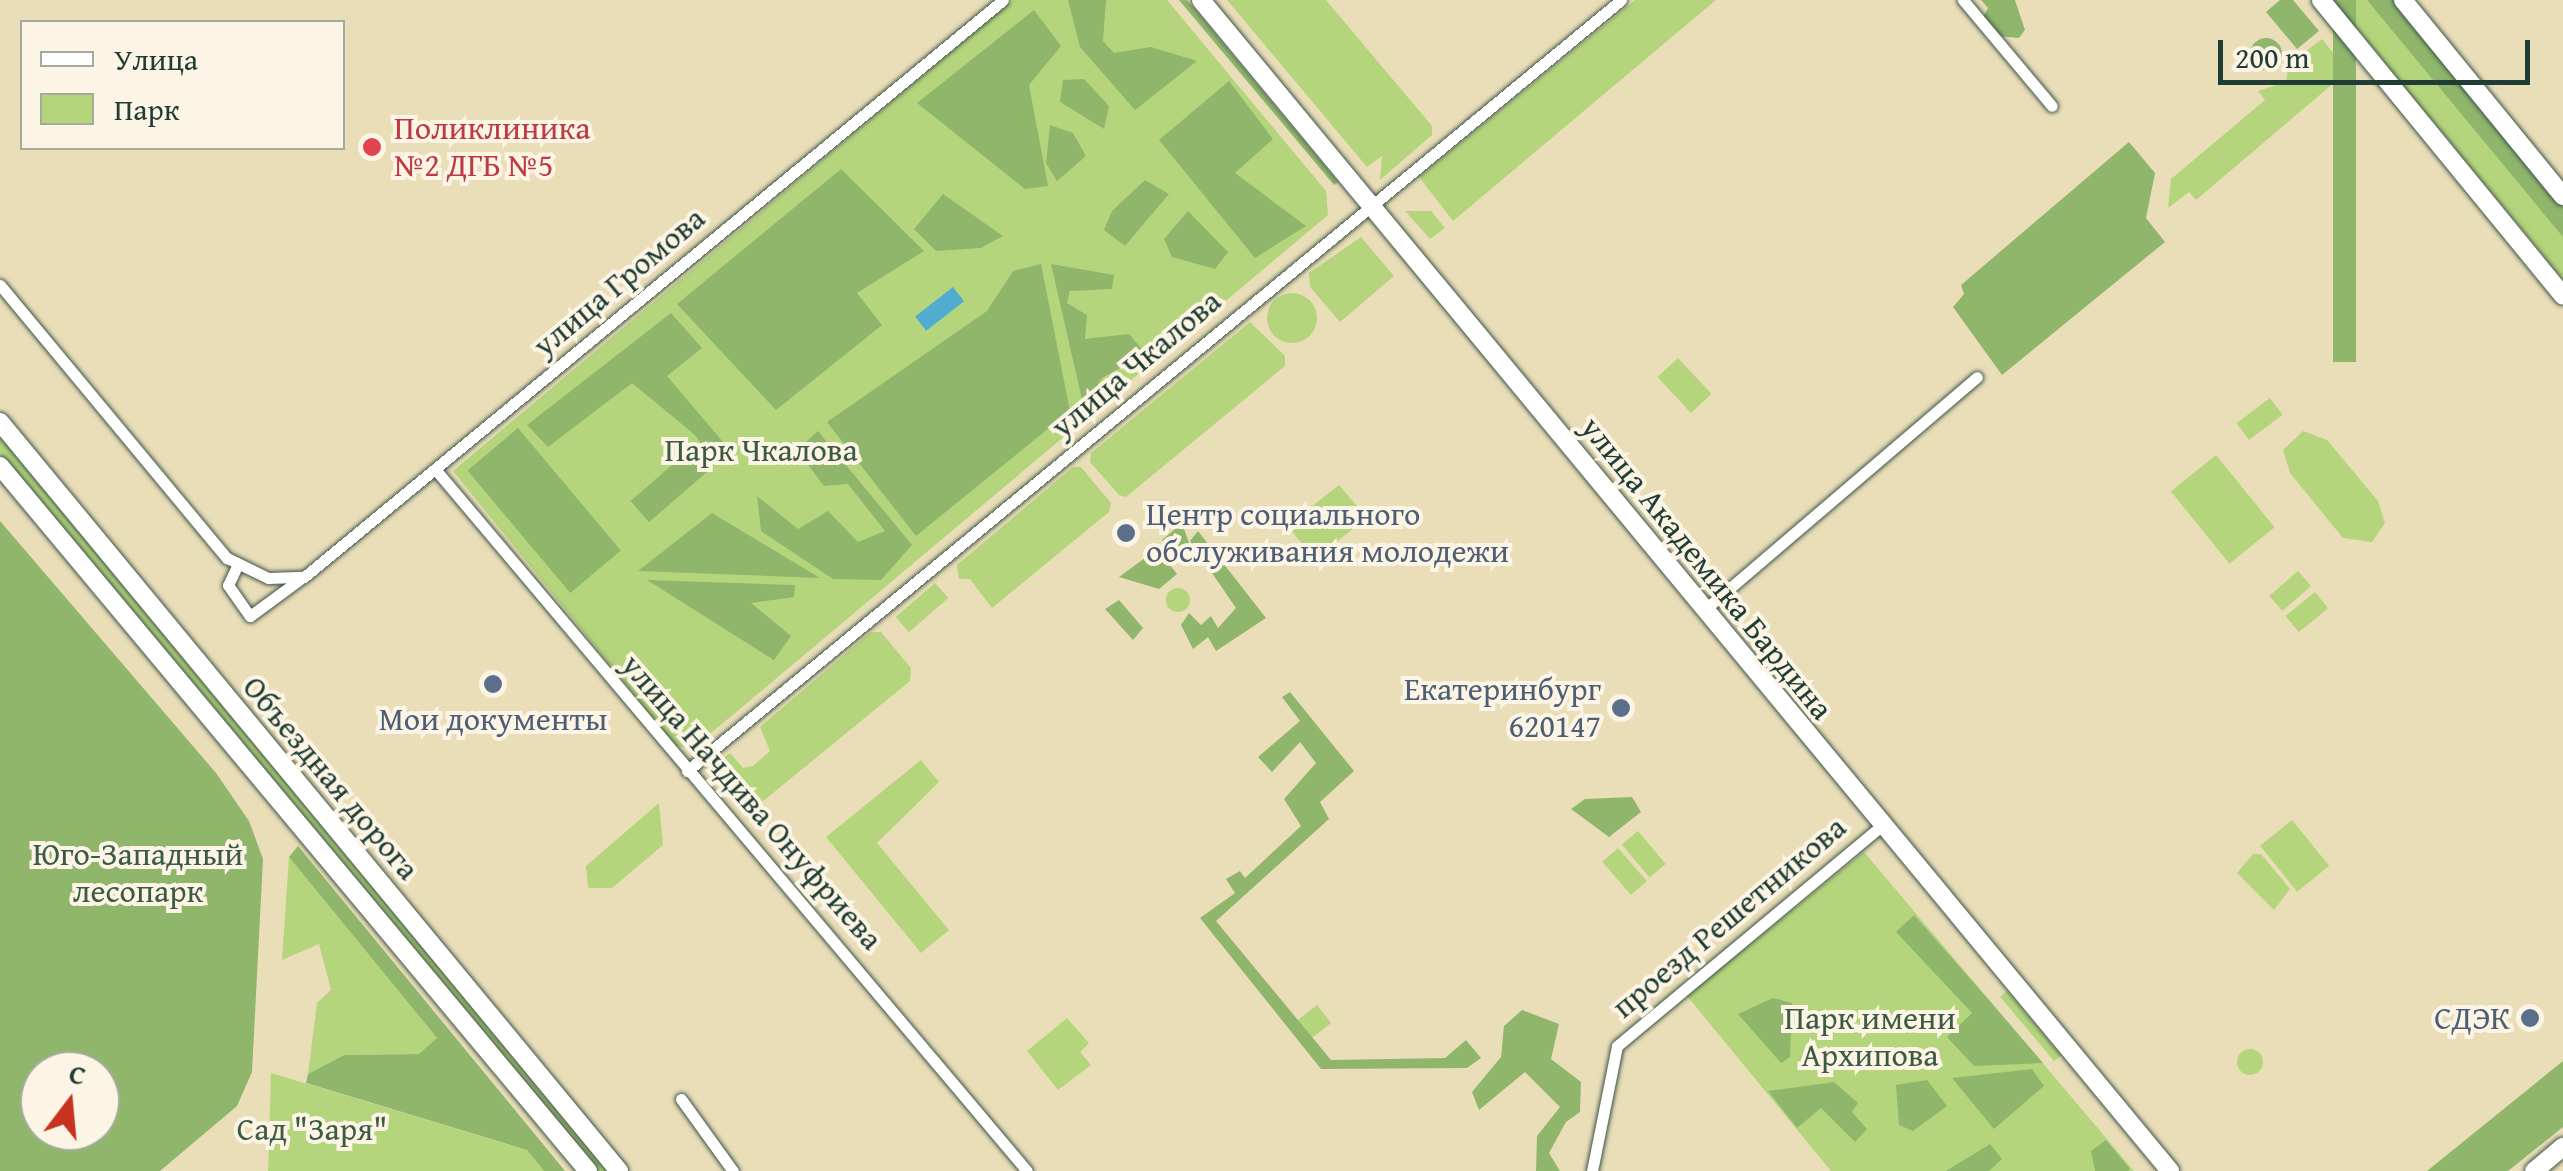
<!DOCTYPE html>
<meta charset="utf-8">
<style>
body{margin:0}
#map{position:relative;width:2563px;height:1171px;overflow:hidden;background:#eadeb9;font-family:"Gentium Book Plus",serif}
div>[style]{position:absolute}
.green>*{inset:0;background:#b5d57d;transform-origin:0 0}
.round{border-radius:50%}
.forest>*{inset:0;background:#90b66c;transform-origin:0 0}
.water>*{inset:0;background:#50adcf;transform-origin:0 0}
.roads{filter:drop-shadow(0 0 2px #3d5548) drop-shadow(0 0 2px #3d5548)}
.street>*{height:11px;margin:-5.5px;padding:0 5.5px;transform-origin:5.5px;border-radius:5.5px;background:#fff}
.secondary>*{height:18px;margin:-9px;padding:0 9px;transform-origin:9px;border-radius:9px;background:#fff}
.primary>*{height:18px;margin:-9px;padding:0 9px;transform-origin:9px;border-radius:9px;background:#fff}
.dots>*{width:28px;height:28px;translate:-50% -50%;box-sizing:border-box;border:5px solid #fcf5e5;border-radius:50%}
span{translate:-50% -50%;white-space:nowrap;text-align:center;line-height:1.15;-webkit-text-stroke:8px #fcf5e5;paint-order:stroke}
.health-label{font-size:32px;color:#be3a42}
.left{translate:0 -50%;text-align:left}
.street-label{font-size:32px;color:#1f3d34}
.park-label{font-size:32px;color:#3d5b43}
.service-label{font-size:32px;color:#4e5e75}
.right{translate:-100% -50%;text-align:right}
.legend{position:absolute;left:20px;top:20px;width:325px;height:130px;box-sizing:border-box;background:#fcf5e5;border:2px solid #a4ab9e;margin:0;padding:12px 18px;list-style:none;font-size:30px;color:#1f3d34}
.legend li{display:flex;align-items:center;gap:20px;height:50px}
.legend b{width:50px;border:2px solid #a4ab9e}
.north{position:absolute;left:20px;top:1051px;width:100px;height:100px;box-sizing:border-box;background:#fcf5e5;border:2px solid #a4ab9e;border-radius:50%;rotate:16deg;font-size:28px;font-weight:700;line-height:40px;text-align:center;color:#1f3d34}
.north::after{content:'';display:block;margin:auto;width:35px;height:45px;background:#c8321e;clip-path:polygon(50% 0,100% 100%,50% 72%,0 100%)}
.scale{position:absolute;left:2218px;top:40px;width:312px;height:45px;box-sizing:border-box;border:5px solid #1f3d34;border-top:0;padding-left:12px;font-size:30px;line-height:35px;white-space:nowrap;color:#1f3d34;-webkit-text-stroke:8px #fcf5e5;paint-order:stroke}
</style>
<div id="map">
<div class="green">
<div style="clip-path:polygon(1013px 0,1167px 0,1326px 191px,1328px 215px,734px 714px,691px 749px,676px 746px,453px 471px)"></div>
<div style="clip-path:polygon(1227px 0,1326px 0,1432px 126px,1432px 135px,1380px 180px,1382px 156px,1367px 167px)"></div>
<div style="clip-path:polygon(1635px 0,1716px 0,1453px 221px,1419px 177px)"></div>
<div style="clip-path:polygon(2333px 0,2393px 0,2563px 207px,2563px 279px)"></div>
<div style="clip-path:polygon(2322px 39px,2348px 71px,2196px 200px,2189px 192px,2168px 208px,2171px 179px,2265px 100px,2258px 91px,2286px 82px,2289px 64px)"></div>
<div style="clip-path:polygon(1405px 211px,1431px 211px,1445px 228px,1430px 239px)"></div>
<div style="clip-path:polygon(1361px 237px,1394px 276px,1340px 322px,1310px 287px,1309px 273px)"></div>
<div class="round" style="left:1267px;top:293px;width:50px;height:50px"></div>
<div style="clip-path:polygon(1250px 322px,1285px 356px,1285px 366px,1126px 497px,1119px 495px,1090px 462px,1091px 453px)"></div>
<div style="left:1678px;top:358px;width:49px;height:28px;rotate:47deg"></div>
<div style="left:2270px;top:398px;width:21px;height:42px;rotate:53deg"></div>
<div style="clip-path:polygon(2303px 431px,2327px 440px,2378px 501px,2385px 523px,2372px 542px,2343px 538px,2290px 473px,2283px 450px)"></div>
<div style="clip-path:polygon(0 435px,183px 655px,607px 1171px,593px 1171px,0 454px)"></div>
<div style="left:2216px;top:455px;width:93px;height:58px;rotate:51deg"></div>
<div style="clip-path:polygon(1073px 467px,1081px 467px,1111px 503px,1109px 512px,992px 608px,970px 579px,959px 579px,957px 565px)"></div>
<div style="clip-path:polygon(1339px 485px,1367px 518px,1318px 556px,1311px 555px,1290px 529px,1292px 522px)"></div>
<div style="left:2298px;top:571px;width:20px;height:38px;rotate:49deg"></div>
<div style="left:935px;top:583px;width:20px;height:52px;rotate:49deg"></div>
<div class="round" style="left:1166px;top:588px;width:24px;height:24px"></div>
<div style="left:2315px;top:592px;width:21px;height:38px;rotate:51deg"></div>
<div style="clip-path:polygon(871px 632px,881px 632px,911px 668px,910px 681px,751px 811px,714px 766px,730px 753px,743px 768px,753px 766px,770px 751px,760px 727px)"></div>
<div style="clip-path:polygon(921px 760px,939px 782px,877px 843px,949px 930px,921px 953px,826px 837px)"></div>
<div style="clip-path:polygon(659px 803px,663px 845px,612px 888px,588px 888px,586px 866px)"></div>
<div style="left:2292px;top:820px;width:59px;height:41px;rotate:51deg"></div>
<div style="left:1638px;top:831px;width:43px;height:21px;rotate:50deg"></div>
<div style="left:1618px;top:848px;width:44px;height:21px;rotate:49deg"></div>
<div style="clip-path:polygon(1864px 852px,2134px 1171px,1831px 1171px,1687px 996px)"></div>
<div style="clip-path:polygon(2253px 854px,2261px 854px,2290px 889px,2274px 910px,2237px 873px)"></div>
<div style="clip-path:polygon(289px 857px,437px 1038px,420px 1054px,344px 1055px,308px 1074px,317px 1003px,331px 990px,319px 944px,282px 960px)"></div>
<div style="left:2007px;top:991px;width:84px;height:9px;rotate:50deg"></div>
<div style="left:1317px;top:1005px;width:23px;height:34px;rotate:52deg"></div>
<div style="clip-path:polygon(1067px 1018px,1089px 1043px,1080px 1052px,1091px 1065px,1058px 1090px,1027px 1051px)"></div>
<div class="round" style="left:2237px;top:1049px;width:26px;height:26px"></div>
<div style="clip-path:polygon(271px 1073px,527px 1150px,544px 1171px,268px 1171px)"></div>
</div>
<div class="forest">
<div style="clip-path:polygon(1068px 0,1106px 0,1103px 41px,1114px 53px,1151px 47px,1197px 61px,1135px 110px,1080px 47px)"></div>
<div style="clip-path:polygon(1179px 0,1187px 0,1338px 182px,1334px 185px)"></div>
<div style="clip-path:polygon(1981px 0,2015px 0,2025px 30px,2019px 38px,1998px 36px,1983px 17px,1988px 8px)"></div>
<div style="clip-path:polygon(2280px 0,2293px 0,2319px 31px,2297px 49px,2266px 12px)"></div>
<div style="left:2333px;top:0;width:23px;height:362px"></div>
<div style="clip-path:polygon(2367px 0,2393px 0,2563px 207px,2563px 237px)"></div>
<div style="clip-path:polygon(1034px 10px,1061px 46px,1029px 85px,1048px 186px,1025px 189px,917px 103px)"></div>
<div class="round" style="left:2250px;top:38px;width:32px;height:32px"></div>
<div style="clip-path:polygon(1084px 79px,1109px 106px,1104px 129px,1060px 102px,1063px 80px)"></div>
<div style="clip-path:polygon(1229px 81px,1273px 139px,1235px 173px,1306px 226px,1255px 258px,1159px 140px)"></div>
<div style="clip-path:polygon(1050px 125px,1073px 133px,1086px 156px,1057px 181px,1046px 163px)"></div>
<div style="clip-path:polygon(2129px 142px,2155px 173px,2146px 218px,2165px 242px,2002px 375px,1953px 307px,1964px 294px,1961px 285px)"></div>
<div style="clip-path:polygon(841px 169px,924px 251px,857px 293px,882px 325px,776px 410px,677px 304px)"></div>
<div style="clip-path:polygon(1145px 180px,1169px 194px,1125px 246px,1104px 230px,1112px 211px)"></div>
<div style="clip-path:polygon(943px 194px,1003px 236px,981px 248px,936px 251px,914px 229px)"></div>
<div style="clip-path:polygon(1188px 211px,1228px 252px,1215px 269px,1172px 257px,1164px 239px)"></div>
<div style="clip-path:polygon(1041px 264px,1070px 411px,916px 536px,827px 422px,987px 311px,1013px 271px)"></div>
<div style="clip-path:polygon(1051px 264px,1114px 275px,1112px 289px,1070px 291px,1067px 303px,1087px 315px,1085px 339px,1129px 334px,1146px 354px,1102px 378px,1084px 408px)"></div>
<div style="clip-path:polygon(671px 313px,702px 348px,667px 376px,729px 449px,715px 464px,695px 435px,632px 383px,548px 447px,527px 425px)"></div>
<div style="left:518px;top:428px;width:160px;height:66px;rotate:50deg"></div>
<div style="clip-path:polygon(818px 431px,912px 545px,881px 580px,833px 579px,761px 531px,757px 496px,798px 529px,828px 511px,858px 542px,885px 531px,848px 484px,824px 486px,797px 450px)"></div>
<div style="left:694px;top:446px;width:28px;height:84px;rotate:49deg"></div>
<div style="clip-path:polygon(712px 513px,820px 578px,638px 571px)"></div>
<div style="clip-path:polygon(evenodd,0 521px,216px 773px,249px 821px,263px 859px,252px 1072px,237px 1106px,160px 1171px,0 1171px,0 521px,40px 1071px,100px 1071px,100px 1131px,40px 1131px,40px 1071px)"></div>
<div style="clip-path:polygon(1182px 523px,1189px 543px,1178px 559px,1162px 540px)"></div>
<div style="clip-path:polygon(1198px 531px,1266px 618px,1216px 651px,1208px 637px,1193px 649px,1181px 625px,1189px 613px,1201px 625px,1211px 616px,1218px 628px,1236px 608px,1190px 541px)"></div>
<div style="clip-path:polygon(1145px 558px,1167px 561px,1177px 574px,1159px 589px,1119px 577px)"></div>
<div style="clip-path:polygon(647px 580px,795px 585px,794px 597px,751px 603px,791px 636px,774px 660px)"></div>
<div style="clip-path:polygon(1119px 600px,1143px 628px,1133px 640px,1105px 609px)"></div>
<div style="clip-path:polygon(1290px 692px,1354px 771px,1320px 802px,1329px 819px,1216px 921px,1331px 1060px,1445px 1058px,1466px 1040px,1481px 1058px,1467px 1068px,1321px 1069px,1200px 918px,1235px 893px,1226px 879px,1240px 871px,1245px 878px,1301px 826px,1284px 799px,1316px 763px,1300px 742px,1272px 772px,1258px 757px,1300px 721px,1282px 697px)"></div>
<div style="clip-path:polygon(1632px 797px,1641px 812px,1609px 837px,1571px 809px,1585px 799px)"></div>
<div style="clip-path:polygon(298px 846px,565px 1171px,544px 1171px,527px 1150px,306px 1083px,308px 1074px,344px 1055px,419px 1054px,437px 1038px,289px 857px)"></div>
<div style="clip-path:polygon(1914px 915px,1988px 999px,2043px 1063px,1974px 1066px,1947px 1037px,1972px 1013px,1896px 932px)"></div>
<div style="clip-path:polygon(1773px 998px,1792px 1003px,1790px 1057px,1781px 1063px,1738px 1014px)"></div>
<div style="clip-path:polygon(1522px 1010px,1559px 1024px,1551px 1059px,1581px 1082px,1580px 1112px,1566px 1122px,1549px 1153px,1560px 1171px,1536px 1171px,1537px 1136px,1560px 1107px,1525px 1072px,1479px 1110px,1472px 1092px,1501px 1057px,1504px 1026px)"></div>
<div style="clip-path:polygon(2563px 1061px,2563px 1127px,2508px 1171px,2427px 1171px)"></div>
<div style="clip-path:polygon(2032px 1069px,2044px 1086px,1994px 1129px,1952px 1078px)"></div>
<div style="clip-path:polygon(1927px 1080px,1947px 1106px,1913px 1131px,1899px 1125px,1896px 1085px)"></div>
<div style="clip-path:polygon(1834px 1082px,1858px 1103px,1852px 1112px,1867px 1129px,1855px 1142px,1821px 1108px,1797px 1128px,1768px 1091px)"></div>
<div style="clip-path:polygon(2106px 1140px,2130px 1169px,2128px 1171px,2095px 1171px,2091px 1151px)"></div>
<div style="clip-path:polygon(1990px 1144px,2002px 1159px,1989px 1171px,1946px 1171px)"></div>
</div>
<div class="water">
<div style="left:953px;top:287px;width:18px;height:48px;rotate:52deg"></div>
</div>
<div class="roads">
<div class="street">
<div style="left:1963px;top:0;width:138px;rotate:50deg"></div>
<div style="left:0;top:285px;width:355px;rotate:50.3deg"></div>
<div style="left:227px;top:558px;width:46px;rotate:26deg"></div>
<div style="left:268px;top:578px;width:36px;rotate:-2deg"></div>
<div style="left:304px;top:577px;width:906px;rotate:-39.54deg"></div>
<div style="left:435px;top:469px;width:918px;rotate:49.86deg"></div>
<div style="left:237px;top:566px;width:21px;rotate:115deg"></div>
<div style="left:228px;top:585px;width:38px;rotate:55deg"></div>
<div style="left:250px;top:616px;width:61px;rotate:-36.3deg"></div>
<div style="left:1703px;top:611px;width:360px;rotate:-40.5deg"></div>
<div style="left:687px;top:771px;width:1211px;rotate:-39.54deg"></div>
<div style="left:681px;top:1099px;width:89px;rotate:54.2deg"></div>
<div style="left:1592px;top:1171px;width:127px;rotate:-78.7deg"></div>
<div style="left:1617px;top:1046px;width:345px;rotate:-39.8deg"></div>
</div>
<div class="secondary">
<div style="left:1201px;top:0;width:1520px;rotate:50.39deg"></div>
<div style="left:2321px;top:0;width:382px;rotate:50.7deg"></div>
<div style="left:2403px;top:0;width:253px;rotate:50.8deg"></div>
<div style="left:2534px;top:1171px;width:38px;rotate:-40deg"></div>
</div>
<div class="primary">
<div style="left:0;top:422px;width:972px;rotate:50.43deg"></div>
<div style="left:0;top:466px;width:918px;rotate:50.17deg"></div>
</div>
</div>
<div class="dots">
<div style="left:372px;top:147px;background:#e0444e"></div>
<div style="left:1126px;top:533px;background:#5c6f8a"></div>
<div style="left:493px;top:684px;background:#5c6f8a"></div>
<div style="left:1621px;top:708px;background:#5c6f8a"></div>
<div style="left:2530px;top:1018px;background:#5c6f8a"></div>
</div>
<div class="health-label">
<span class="left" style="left:394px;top:147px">Поликлиника<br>№2 ДГБ №5</span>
</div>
<div class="street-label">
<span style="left:619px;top:282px;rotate:-40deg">улица Громова</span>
<span style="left:1136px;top:364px;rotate:-40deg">улица Чкалова</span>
<span style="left:1707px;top:568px;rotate:51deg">улица Академика Бардина</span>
<span style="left:331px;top:778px;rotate:50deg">Объездная дорога</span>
<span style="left:752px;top:802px;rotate:49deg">улица Начдива Онуфриева</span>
<span style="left:1729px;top:917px;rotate:-40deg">проезд Решетникова</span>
</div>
<div class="park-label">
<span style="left:761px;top:450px">Парк Чкалова</span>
<span style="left:138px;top:873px">Юго-Западный<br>лесопарк</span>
<span style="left:1870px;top:1037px">Парк имени<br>Архипова</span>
<span style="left:312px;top:1129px">Сад "Заря"</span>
</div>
<div class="service-label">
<span class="left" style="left:1146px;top:533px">Центр социального<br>обслуживания молодежи</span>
<span class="right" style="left:1601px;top:708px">Екатеринбург<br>620147</span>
<span style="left:493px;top:719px">Мои документы</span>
<span class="right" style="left:2510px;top:1018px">СДЭК</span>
</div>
<ul class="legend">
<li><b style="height:12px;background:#fff"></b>Улица</li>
<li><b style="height:28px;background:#b5d57d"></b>Парк</li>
</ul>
<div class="north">С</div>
<div class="scale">200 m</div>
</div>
